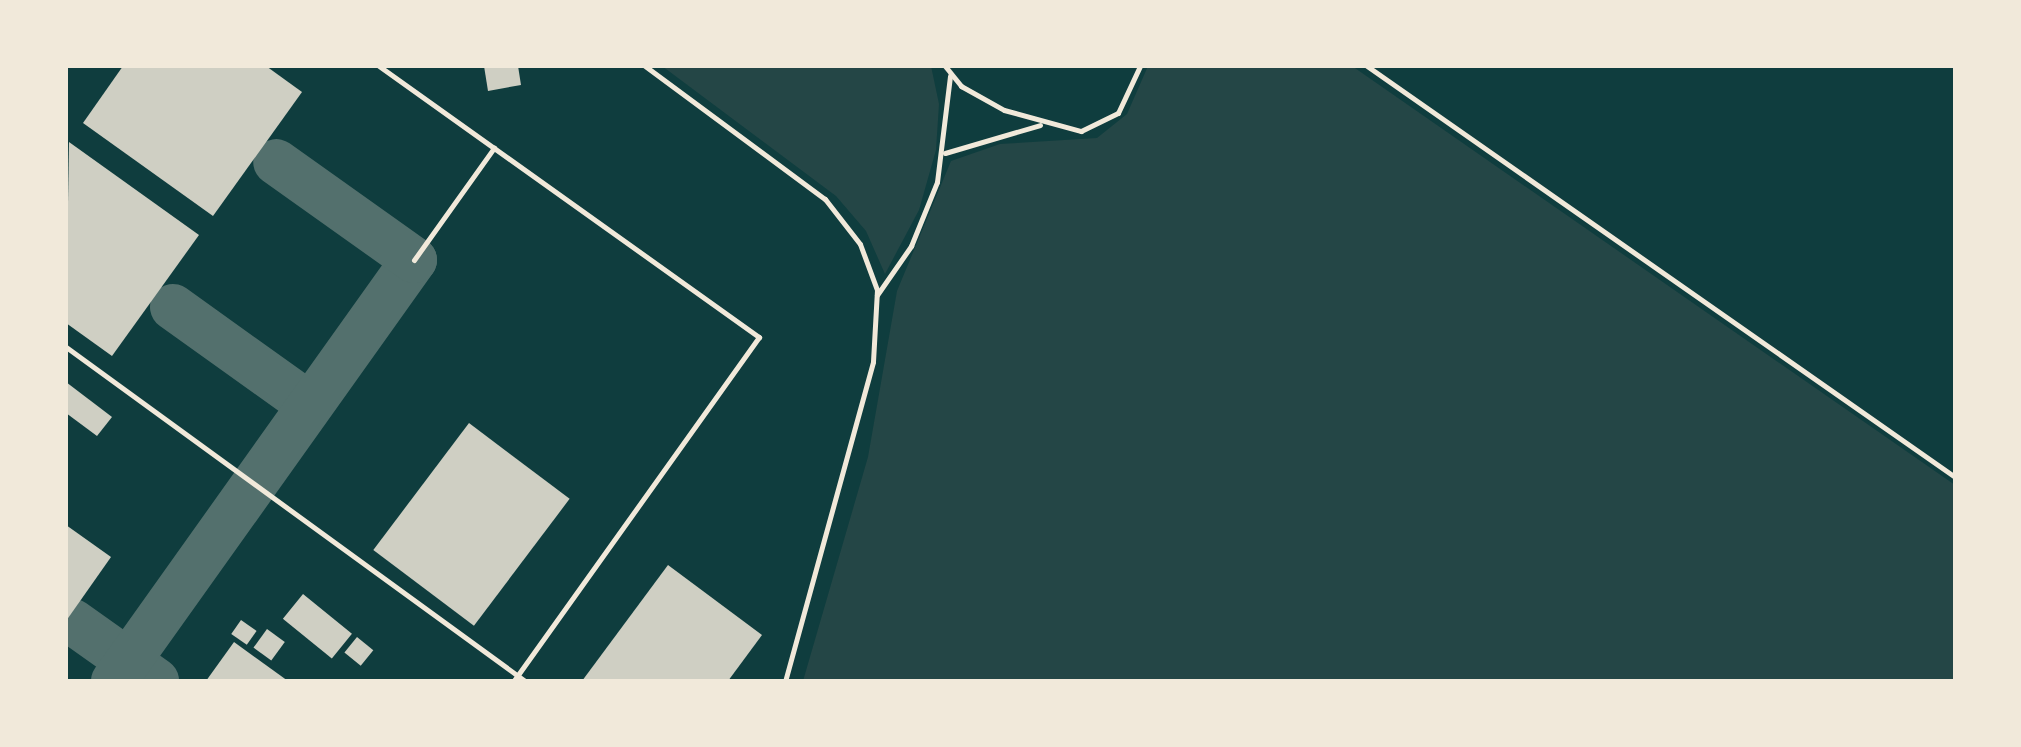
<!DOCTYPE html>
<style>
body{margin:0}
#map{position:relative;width:2021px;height:747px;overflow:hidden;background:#0f3d3e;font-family:Overpass,sans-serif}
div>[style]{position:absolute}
.green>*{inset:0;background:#244646}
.taxiway>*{height:46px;margin:-23px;padding:0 23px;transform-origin:23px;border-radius:23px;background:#53706d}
.building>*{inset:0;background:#cfcfc3;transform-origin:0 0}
.service>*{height:5px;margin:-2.5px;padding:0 2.5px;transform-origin:2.5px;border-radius:2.5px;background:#f1e9da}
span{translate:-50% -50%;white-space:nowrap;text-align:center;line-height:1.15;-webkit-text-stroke:8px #f1e9da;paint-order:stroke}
.frame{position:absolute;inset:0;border:68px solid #f1e9da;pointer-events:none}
</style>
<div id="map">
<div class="green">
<div style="clip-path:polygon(662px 66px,931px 66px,939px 104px,936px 150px,919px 210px,885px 274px,866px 231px,836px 196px)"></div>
<div style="clip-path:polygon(1148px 66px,1352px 66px,1955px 485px,1955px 681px,803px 681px,868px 457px,897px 291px,951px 161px,1000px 144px,1097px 138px,1127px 114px)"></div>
</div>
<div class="taxiway">
<div style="left:173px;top:307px;width:168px;rotate:35.6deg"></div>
<div style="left:73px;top:622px;width:102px;rotate:35.4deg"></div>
<div style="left:114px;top:681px;width:517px;rotate:-54.53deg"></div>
<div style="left:414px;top:260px;width:169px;rotate:-144.6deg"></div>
</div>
<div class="building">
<div style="clip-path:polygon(123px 66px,266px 66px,302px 92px,213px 216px,83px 123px)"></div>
<div style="clip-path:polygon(484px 66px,518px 66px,521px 85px,488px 91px)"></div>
<div style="clip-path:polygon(69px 142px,199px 235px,112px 356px,66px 323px)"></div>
<div style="clip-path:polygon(66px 382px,112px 417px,97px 436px,66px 413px)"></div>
<div style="left:469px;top:423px;width:126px;height:159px;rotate:37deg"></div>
<div style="clip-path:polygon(66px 525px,111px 557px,66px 621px)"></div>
<div style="clip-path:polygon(668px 565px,762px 635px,728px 681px,582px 681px)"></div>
<div style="left:303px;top:594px;width:63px;height:32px;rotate:39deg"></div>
<div style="left:241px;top:620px;width:19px;height:17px;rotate:35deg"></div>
<div style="left:267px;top:629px;width:22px;height:23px;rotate:36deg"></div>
<div style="left:357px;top:637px;width:21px;height:20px;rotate:39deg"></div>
<div style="clip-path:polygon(234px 642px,288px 681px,206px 681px)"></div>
</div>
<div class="service">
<div style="left:379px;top:66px;width:467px;rotate:35.5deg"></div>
<div style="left:759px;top:337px;width:422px;rotate:125.5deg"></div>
<div style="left:645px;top:66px;width:224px;rotate:36.5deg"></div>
<div style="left:825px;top:199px;width:57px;rotate:52.1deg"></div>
<div style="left:860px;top:244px;width:49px;rotate:69.7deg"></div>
<div style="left:877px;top:290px;width:72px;rotate:93.2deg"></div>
<div style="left:873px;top:362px;width:331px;rotate:105.4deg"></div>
<div style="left:945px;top:66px;width:26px;rotate:51deg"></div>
<div style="left:961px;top:86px;width:49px;rotate:29.2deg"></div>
<div style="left:1004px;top:110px;width:80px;rotate:15.3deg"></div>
<div style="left:1081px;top:131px;width:41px;rotate:-25.9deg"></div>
<div style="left:1118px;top:113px;width:52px;rotate:-64.9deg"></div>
<div style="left:1367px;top:66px;width:717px;rotate:34.95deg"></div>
<div style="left:945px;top:153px;width:99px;rotate:-16.4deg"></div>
<div style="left:414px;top:260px;width:138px;rotate:-54.5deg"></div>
<div style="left:877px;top:295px;width:60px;rotate:-55.2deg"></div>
<div style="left:911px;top:246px;width:69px;rotate:-67.9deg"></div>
<div style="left:937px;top:182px;width:107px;rotate:-83deg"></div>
<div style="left:66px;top:347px;width:568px;rotate:36.04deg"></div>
</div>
<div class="frame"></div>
</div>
